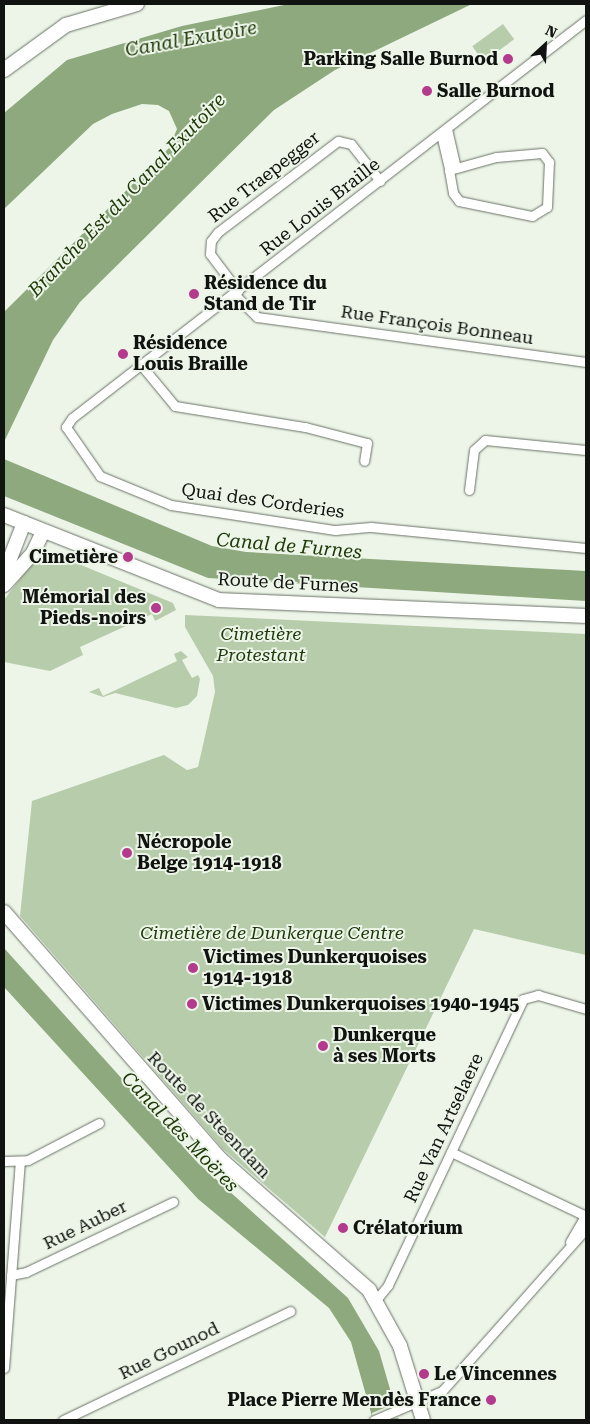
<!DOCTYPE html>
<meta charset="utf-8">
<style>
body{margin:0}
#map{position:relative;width:590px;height:1424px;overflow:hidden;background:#ecf5e8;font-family:"Roboto Serif",serif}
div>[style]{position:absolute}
.green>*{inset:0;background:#b7ccab;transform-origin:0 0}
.water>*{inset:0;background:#8ea97e}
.pier>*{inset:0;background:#ecf5e8}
.roads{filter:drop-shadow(0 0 1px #6a7166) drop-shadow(0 0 1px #6a7166)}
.street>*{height:9px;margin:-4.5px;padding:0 4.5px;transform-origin:4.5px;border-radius:4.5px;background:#fff}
.secondary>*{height:14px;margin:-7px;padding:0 7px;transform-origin:7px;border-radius:7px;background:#fff}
.dots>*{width:14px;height:14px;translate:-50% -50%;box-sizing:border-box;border:2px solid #ecf5e8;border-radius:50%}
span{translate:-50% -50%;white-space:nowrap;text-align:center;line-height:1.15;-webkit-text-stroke:4px #ecf5e8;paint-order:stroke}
.poi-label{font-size:18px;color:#10130f;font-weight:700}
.right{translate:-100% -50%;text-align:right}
.left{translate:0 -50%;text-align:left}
.street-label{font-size:18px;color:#10130f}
.park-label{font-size:18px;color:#1e3909;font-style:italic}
.water-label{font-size:19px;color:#1d3807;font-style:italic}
.frame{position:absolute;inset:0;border:5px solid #10130f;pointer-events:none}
.north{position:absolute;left:520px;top:20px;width:50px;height:50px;-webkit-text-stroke:4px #ecf5e8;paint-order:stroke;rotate:25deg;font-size:14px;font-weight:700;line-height:20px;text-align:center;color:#10130f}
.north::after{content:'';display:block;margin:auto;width:18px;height:22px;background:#10130f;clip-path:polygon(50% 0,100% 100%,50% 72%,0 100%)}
</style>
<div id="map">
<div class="green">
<div style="left:503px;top:24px;width:19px;height:38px;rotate:54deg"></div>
<div style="clip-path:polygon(52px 553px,173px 603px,176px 610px,155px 621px,152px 614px,80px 647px,83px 655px,50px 671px,4px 662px,4px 600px,33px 562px)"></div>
<div style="clip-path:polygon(185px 615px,586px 634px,586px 955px,474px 929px,325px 1237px,223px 1149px,20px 916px,32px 801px,164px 755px,187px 770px,198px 767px,215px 692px,213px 676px,185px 627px)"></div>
<div style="clip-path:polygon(181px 651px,188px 657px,182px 660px,192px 678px,198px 675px,200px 679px,197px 696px,188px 705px,176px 708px,115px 693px,103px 697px,89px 692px,99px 688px,103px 696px,177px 661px,174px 654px)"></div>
</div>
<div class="water">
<div style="clip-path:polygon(289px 4px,472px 4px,335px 70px,274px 110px,80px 302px,53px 340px,4px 442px,4px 312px,169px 148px,177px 129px,169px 111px,158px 105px,142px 104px,112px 114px,93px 124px,4px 209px,4px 113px,67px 60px,182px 26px)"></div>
<div style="clip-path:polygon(4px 459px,212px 546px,246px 552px,586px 571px,586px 601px,208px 578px,4px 496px)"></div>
<div style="clip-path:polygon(4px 948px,198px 1163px,348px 1298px,379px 1351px,399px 1420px,373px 1420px,351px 1342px,329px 1308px,198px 1199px,4px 987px)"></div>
</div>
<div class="pier">
<div style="clip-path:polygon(396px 1403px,399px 1418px,373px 1420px,372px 1413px)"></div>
</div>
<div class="roads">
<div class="street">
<div style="left:586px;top:20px;width:650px;rotate:142.25deg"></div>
<div style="left:72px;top:418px;width:11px;rotate:124deg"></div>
<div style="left:66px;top:427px;width:60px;rotate:55.2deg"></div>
<div style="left:100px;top:476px;width:77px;rotate:22.2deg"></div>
<div style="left:171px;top:505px;width:166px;rotate:8.7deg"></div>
<div style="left:335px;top:530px;width:36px;rotate:-5deg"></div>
<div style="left:371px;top:527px;width:216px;rotate:5.6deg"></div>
<div style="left:447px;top:129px;width:40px;rotate:77deg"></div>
<div style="left:441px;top:134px;width:37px;rotate:77deg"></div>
<div style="left:449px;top:170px;width:23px;rotate:80deg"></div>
<div style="left:453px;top:193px;width:10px;rotate:53deg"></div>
<div style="left:459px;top:201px;width:75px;rotate:11.6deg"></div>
<div style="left:532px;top:216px;width:17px;rotate:-31deg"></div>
<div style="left:547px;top:207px;width:45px;rotate:-87.5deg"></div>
<div style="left:549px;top:162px;width:11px;rotate:-128deg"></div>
<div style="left:542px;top:153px;width:46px;rotate:175deg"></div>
<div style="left:496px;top:157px;width:49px;rotate:164.5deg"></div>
<div style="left:238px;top:291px;width:46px;rotate:-127.1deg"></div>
<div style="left:210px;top:254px;width:13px;rotate:-86deg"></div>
<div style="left:211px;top:241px;width:11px;rotate:-52deg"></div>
<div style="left:218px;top:232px;width:151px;rotate:-37.2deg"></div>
<div style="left:338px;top:141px;width:13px;rotate:13deg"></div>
<div style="left:351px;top:144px;width:47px;rotate:51.9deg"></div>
<div style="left:234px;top:294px;width:33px;rotate:45deg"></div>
<div style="left:257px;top:317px;width:332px;rotate:7.8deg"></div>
<div style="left:141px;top:365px;width:53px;rotate:50.3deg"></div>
<div style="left:175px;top:406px;width:132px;rotate:9.2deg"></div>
<div style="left:305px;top:427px;width:64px;rotate:14.5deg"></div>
<div style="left:367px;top:443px;width:18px;rotate:99deg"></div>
<div style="left:469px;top:490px;width:40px;rotate:-82.9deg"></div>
<div style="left:474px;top:450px;width:15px;rotate:-42deg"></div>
<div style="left:485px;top:440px;width:101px;rotate:5.7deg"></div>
<div style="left:451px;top:1152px;width:149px;rotate:25.4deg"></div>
<div style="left:4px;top:1161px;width:24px;rotate:-2deg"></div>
<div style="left:28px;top:1160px;width:80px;rotate:-27.5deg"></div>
<div style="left:570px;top:1242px;width:32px;rotate:-60deg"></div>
<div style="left:11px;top:1275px;width:15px;rotate:-11deg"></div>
<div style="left:26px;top:1272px;width:163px;rotate:-25.5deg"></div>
<div style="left:376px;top:1300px;width:19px;rotate:-51deg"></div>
<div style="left:388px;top:1285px;width:316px;rotate:-64.7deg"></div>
<div style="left:523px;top:999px;width:16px;rotate:-15deg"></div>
<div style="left:538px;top:995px;width:50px;rotate:16.3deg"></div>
<div style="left:4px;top:1368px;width:207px;rotate:-85.6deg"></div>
<div style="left:63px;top:1420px;width:252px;rotate:-25.6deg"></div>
<div style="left:374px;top:1420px;width:74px;rotate:-23.1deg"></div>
<div style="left:442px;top:1391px;width:217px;rotate:-48.4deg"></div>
</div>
<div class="secondary">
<div style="left:4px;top:70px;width:77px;rotate:-36deg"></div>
<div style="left:66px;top:25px;width:74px;rotate:-16.5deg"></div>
<div style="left:4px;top:515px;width:231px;rotate:21.6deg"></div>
<div style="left:219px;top:600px;width:367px;rotate:2.5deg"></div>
<div style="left:4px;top:574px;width:55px;rotate:-68.6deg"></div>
<div style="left:4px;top:585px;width:43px;rotate:-47.8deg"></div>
<div style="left:33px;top:553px;width:23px;rotate:-65deg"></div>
<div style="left:4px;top:912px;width:327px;rotate:48.8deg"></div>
<div style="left:219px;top:1158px;width:200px;rotate:41.3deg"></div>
<div style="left:369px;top:1290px;width:64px;rotate:61deg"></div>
<div style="left:400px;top:1346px;width:77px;rotate:72.7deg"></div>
</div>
</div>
<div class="dots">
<div style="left:508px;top:59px;background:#b43a8d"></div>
<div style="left:427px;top:91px;background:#b43a8d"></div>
<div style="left:194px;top:294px;background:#b43a8d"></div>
<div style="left:123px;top:354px;background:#b43a8d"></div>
<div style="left:128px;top:557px;background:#b43a8d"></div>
<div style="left:156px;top:608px;background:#b43a8d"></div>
<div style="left:127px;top:853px;background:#b43a8d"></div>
<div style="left:193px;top:968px;background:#b43a8d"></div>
<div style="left:192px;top:1004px;background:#b43a8d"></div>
<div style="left:323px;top:1046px;background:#b43a8d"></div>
<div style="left:343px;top:1228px;background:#b43a8d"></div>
<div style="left:424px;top:1374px;background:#b43a8d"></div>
<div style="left:491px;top:1400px;background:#b43a8d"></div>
</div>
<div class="poi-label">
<span class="right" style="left:498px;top:59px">Parking Salle Burnod</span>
<span class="left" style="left:437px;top:91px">Salle Burnod</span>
<span class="left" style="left:204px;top:294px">Résidence du<br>Stand de Tir</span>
<span class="left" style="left:133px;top:354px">Résidence<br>Louis Braille</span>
<span class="right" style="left:118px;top:557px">Cimetière</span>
<span class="right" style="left:146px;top:608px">Mémorial des<br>Pieds-noirs</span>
<span class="left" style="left:137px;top:853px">Nécropole<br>Belge 1914-1918</span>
<span class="left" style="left:203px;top:968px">Victimes Dunkerquoises<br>1914-1918</span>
<span class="left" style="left:202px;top:1004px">Victimes Dunkerquoises 1940-1945</span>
<span class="left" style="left:333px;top:1046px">Dunkerque<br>à ses Morts</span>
<span class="left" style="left:353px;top:1228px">Crélatorium</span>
<span class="left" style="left:434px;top:1374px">Le Vincennes</span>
<span class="right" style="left:481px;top:1400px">Place Pierre Mendès France</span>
</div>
<div class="street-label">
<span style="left:264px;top:177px;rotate:-38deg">Rue Traepegger</span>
<span style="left:320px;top:207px;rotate:-38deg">Rue Louis Braille</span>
<span style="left:437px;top:325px;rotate:8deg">Rue François Bonneau</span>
<span style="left:263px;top:501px;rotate:8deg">Quai des Corderies</span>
<span style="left:288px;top:583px;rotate:3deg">Route de Furnes</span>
<span style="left:209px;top:1115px;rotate:46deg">Route de Steendam</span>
<span style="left:444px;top:1128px;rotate:-65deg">Rue Van Artselaere</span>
<span style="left:85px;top:1225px;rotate:-26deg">Rue Auber</span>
<span style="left:169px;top:1351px;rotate:-26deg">Rue Gounod</span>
</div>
<div class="park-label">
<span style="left:261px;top:645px">Cimetière<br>Protestant</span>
<span style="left:272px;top:933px">Cimetière de Dunkerque Centre</span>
</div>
<div class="water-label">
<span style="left:191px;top:39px;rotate:-10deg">Canal Exutoire</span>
<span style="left:127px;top:195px;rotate:-46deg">Branche Est du Canal Exutoire</span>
<span style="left:289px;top:546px;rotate:5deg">Canal de Furnes</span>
<span style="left:180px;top:1132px;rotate:46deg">Canal des Moëres</span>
</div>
<div class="frame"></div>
<div class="north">N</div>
</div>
